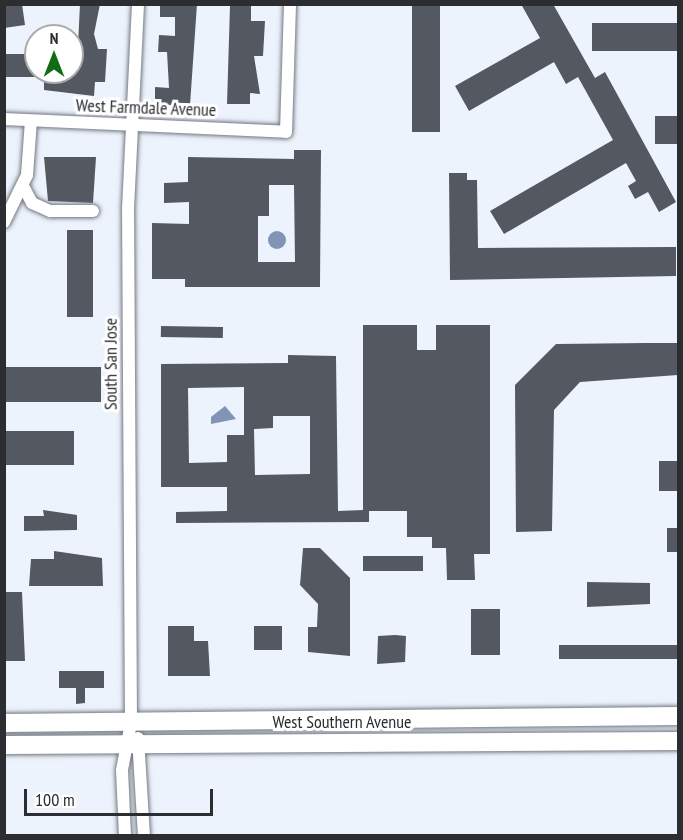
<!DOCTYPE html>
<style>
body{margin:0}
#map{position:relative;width:683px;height:840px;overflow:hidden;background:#edf3fc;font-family:"PT Sans Narrow",sans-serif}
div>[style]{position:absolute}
.water>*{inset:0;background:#8294b5}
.round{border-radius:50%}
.building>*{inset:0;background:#545861;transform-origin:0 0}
.roads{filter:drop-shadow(0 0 2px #747982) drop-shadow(0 0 2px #747982)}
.minor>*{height:12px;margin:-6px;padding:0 6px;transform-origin:6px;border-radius:6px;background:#fff}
.secondary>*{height:18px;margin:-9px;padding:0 9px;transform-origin:9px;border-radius:9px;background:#fff}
span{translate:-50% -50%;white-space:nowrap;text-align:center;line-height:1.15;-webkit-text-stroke:6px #fff;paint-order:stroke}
.street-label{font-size:18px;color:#2b2d31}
.frame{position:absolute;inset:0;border:6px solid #2b2d31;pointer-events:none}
.north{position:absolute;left:24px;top:24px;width:60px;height:60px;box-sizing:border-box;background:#fff;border:2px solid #aaabad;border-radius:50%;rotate:0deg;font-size:16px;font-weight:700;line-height:24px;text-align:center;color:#2b2d31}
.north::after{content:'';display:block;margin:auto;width:21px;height:27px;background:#126b15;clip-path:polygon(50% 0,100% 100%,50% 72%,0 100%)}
.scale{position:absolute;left:24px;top:789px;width:189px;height:27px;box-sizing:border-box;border:3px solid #2b2d31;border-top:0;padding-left:8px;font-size:18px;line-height:21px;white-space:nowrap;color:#2b2d31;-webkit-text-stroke:4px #fff;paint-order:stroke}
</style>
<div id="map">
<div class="water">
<div class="round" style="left:268px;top:231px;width:18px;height:18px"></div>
<div style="clip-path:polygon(225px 406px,236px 419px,211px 424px,211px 417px)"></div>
</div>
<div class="building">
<div style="clip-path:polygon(4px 4px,22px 4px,25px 25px,4px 28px)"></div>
<div style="clip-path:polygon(80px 4px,100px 4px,94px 34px,98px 49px,107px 49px,105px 82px,95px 82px,94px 96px,44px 90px,44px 72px,74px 72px,77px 66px)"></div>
<div style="clip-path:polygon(160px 4px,197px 4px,190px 105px,155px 105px,155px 87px,169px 88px,167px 52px,158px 52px,159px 35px,175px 36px,175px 17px,160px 17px)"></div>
<div style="left:412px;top:4px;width:28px;height:128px"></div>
<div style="clip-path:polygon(521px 4px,553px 4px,595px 78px,605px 72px,676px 202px,659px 212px,648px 192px,635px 199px,628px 186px,636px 181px,626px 163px,504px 234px,490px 211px,613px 140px,578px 77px,566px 84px,554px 62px,469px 111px,455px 86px,540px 38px)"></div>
<div style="clip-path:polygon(230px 6px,251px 6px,251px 21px,265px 21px,263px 56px,254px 56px,260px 94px,250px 93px,250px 104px,227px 104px)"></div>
<div style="left:592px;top:23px;width:86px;height:28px"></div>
<div style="left:4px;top:54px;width:32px;height:23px"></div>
<div style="left:655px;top:116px;width:23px;height:28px"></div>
<div style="clip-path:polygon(evenodd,294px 150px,321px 150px,320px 287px,185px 287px,185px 279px,152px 279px,152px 223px,189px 224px,189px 202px,164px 203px,164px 183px,188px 182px,188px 157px,294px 159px,294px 150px,269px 185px,294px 185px,295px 262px,258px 262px,258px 216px,269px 216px,269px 185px)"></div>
<div style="clip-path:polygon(44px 157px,96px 157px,93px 203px,48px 201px)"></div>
<div style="clip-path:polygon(449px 173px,467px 173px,467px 180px,477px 180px,478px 248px,676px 247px,676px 276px,450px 280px)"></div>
<div style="left:67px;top:230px;width:26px;height:87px"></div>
<div style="clip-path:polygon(evenodd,363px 325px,417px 325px,417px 350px,436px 350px,436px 325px,490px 325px,490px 554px,474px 554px,475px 580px,447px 580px,446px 548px,432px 548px,432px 537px,407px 537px,407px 511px,369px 511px,369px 522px,176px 523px,176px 512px,227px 511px,227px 487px,161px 487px,161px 364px,288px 363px,288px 355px,336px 356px,338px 511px,363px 510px,363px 325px,244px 387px,244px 435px,227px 435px,227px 462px,189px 463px,188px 388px,244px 387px,363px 325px,273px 416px,310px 416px,310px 474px,255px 475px,254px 429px,273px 428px,273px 416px)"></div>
<div style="left:161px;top:326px;width:62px;height:11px;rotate:1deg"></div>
<div style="clip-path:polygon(646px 343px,678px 343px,678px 375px,580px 382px,554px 410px,552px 531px,516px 532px,515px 385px,556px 344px)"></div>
<div style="left:4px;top:367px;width:97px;height:35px"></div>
<div style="left:4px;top:431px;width:70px;height:34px"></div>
<div style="left:659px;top:461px;width:19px;height:30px"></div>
<div style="clip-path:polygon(43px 510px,77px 515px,77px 530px,24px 531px,24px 516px,44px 516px)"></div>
<div style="left:667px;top:528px;width:11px;height:24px"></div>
<div style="clip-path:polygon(303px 548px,320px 548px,350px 578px,350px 656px,308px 652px,308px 627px,317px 627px,318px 604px,300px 585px)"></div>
<div style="clip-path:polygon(54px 551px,102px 558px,103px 586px,29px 586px,31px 559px,54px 559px)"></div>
<div style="left:363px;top:556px;width:60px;height:15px"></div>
<div style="clip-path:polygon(587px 582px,650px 583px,650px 604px,587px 607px)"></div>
<div style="clip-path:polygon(4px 592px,22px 592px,25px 661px,4px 661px)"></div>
<div style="left:471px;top:609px;width:29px;height:46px"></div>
<div style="clip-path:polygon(168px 626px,194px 626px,194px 641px,208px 641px,210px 676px,168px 676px)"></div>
<div style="left:254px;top:626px;width:28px;height:24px"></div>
<div style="clip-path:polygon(395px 635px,406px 636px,405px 662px,377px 664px,378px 636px)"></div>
<div style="left:678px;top:645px;width:14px;height:119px;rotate:90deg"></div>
<div style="clip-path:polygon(59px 671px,104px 671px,104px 688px,85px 688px,85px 703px,76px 704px,76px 688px,59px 688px)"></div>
</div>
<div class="roads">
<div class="minor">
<div style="left:4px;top:119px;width:282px;rotate:2.6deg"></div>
<div style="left:286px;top:132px;width:128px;rotate:-88.2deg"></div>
<div style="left:23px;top:186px;width:19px;rotate:62deg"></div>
<div style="left:32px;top:203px;width:20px;rotate:24deg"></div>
<div style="left:50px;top:211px;width:43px"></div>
<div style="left:4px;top:222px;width:52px;rotate:-63.9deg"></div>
<div style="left:27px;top:175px;width:54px;rotate:-85.8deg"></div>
<div style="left:138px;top:738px;width:98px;rotate:86.5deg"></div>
<div style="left:125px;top:836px;width:66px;rotate:-92.6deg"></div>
<div style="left:122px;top:770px;width:48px;rotate:-79.2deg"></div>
<div style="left:131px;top:723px;width:514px;rotate:-90.33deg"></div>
<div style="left:128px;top:209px;width:205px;rotate:-87.2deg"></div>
</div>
<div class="secondary">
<div style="left:4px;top:723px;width:674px;rotate:-0.6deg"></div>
<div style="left:4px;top:745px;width:674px;rotate:-0.34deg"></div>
</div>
</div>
<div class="street-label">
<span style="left:146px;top:108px;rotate:2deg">West Farmdale Avenue</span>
<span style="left:111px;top:364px;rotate:-90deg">South San Jose</span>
<span style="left:342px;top:722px">West Southern Avenue</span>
</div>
<div class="frame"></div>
<div class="north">N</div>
<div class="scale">100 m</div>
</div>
